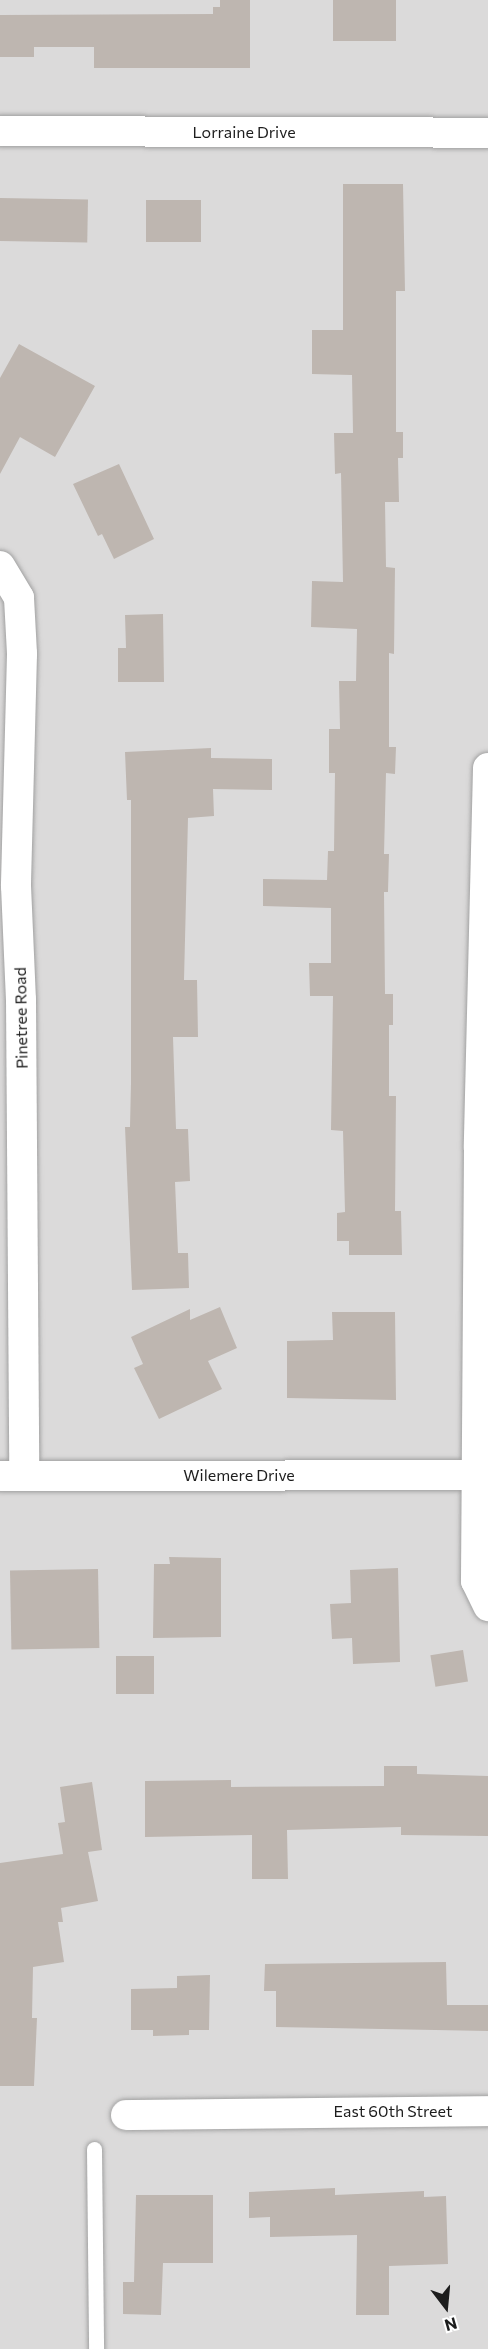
<!DOCTYPE html>
<style>
body{margin:0}
#map{position:relative;width:488px;height:2349px;overflow:hidden;background:#edeae3;font-family:Commissioner,sans-serif}
div>[style]{position:absolute}
.residential>*{inset:0;background:#dbdada;transform-origin:0 0}
.building>*{inset:0;background:#beb6b0;transform-origin:0 0}
.roads{filter:drop-shadow(0 0 2px #a1a1a1) drop-shadow(0 0 2px #a1a1a1)}
.service>*{height:15px;margin:-7.5px;padding:0 7.5px;transform-origin:7.5px;border-radius:7.5px;background:#fff}
.minor>*{height:30px;margin:-15px;padding:0 15px;transform-origin:15px;border-radius:15px;background:#fff}
span{translate:-50% -50%;white-space:nowrap;text-align:center;line-height:1.15;-webkit-text-stroke:6px #fff;paint-order:stroke}
.street-label{font-size:16px;color:#1d1d1d}
.north{position:absolute;left:416px;top:2277px;width:60px;height:60px;-webkit-text-stroke:4px #fff;paint-order:stroke;rotate:164deg;font-size:16px;font-weight:700;line-height:24px;text-align:center;color:#1d1d1d}
.north::after{content:'';display:block;margin:auto;width:21px;height:27px;background:#1d1d1d;clip-path:polygon(50% 0,100% 100%,50% 72%,0 100%)}
</style>
<div id="map">
<div class="residential">
<div style="left:0;top:0;width:488px;height:2349px"></div>
</div>
<div class="building">
<div style="clip-path:polygon(220px 0,250px 0,250px 68px,94px 68px,94px 47px,34px 47px,34px 57px,0 57px,0 15px,213px 14px,213px 7px,220px 7px)"></div>
<div style="left:333px;top:0;width:63px;height:41px"></div>
<div style="clip-path:polygon(343px 184px,403px 184px,405px 291px,396px 291px,396px 432px,403px 432px,403px 458px,398px 458px,399px 502px,385px 502px,386px 567px,395px 568px,394px 654px,389px 653px,389px 747px,396px 747px,395px 774px,386px 773px,384px 854px,389px 854px,388px 892px,384px 892px,385px 994px,393px 994px,393px 1025px,389px 1025px,389px 1096px,396px 1096px,395px 1211px,401px 1211px,402px 1255px,349px 1255px,349px 1241px,337px 1241px,337px 1213px,345px 1212px,343px 1131px,331px 1130px,333px 996px,310px 996px,309px 963px,331px 963px,331px 908px,263px 906px,263px 879px,327px 880px,328px 851px,334px 851px,335px 773px,329px 773px,329px 729px,340px 729px,339px 681px,356px 681px,357px 629px,311px 627px,312px 581px,343px 582px,341px 473px,335px 474px,334px 433px,353px 433px,352px 375px,312px 374px,312px 330px,343px 330px)"></div>
<div style="left:0;top:198px;width:88px;height:43px;rotate:1deg"></div>
<div style="left:146px;top:200px;width:55px;height:42px"></div>
<div style="clip-path:polygon(19px 344px,95px 386px,55px 457px,20px 437px,0 474px,0 378px)"></div>
<div style="clip-path:polygon(119px 464px,154px 539px,114px 559px,102px 534px,98px 536px,73px 484px)"></div>
<div style="clip-path:polygon(163px 614px,164px 682px,118px 682px,118px 648px,126px 648px,125px 615px)"></div>
<div style="clip-path:polygon(211px 748px,211px 758px,272px 759px,272px 790px,213px 789px,214px 816px,188px 818px,184px 980px,197px 980px,198px 1037px,173px 1037px,176px 1129px,188px 1129px,190px 1181px,175px 1182px,178px 1253px,188px 1253px,189px 1288px,132px 1290px,125px 1127px,130px 1127px,131px 1083px,131px 800px,127px 800px,125px 752px)"></div>
<div style="clip-path:polygon(220px 1307px,237px 1348px,208px 1361px,222px 1389px,159px 1419px,134px 1368px,143px 1364px,131px 1337px,190px 1309px,190px 1320px)"></div>
<div style="clip-path:polygon(332px 1312px,395px 1312px,396px 1400px,287px 1398px,287px 1341px,333px 1340px)"></div>
<div style="clip-path:polygon(169px 1557px,221px 1558px,221px 1637px,153px 1638px,154px 1564px,170px 1564px)"></div>
<div style="clip-path:polygon(398px 1568px,400px 1662px,353px 1664px,352px 1638px,332px 1639px,330px 1604px,351px 1603px,350px 1570px)"></div>
<div style="left:98px;top:1569px;width:79px;height:88px;rotate:89deg"></div>
<div style="left:463px;top:1650px;width:32px;height:33px;rotate:81deg"></div>
<div style="left:154px;top:1656px;width:38px;height:38px;rotate:90deg"></div>
<div style="clip-path:polygon(384px 1766px,417px 1766px,417px 1774px,488px 1776px,488px 1836px,401px 1835px,401px 1827px,287px 1830px,288px 1879px,252px 1879px,252px 1835px,145px 1837px,145px 1781px,231px 1780px,231px 1787px,384px 1786px)"></div>
<div style="clip-path:polygon(92px 1782px,102px 1850px,88px 1852px,98px 1901px,61px 1908px,63px 1922px,58px 1922px,64px 1962px,33px 1967px,32px 2018px,37px 2018px,34px 2086px,0 2086px,0 1863px,63px 1854px,58px 1823px,65px 1822px,60px 1787px)"></div>
<div style="clip-path:polygon(446px 1962px,447px 2005px,488px 2005px,488px 2031px,276px 2027px,276px 1991px,264px 1991px,265px 1964px)"></div>
<div style="clip-path:polygon(210px 1975px,209px 2030px,189px 2030px,189px 2035px,153px 2036px,153px 2030px,131px 2030px,131px 1989px,177px 1988px,177px 1976px)"></div>
<div style="clip-path:polygon(335px 2188px,335px 2195px,424px 2191px,424px 2197px,446px 2196px,448px 2264px,389px 2266px,389px 2315px,356px 2315px,357px 2235px,270px 2237px,270px 2217px,249px 2218px,249px 2192px)"></div>
<div style="clip-path:polygon(136px 2195px,213px 2195px,213px 2263px,163px 2263px,161px 2315px,123px 2314px,123px 2282px,134px 2282px)"></div>
</div>
<div class="roads">
<div class="service">
<div style="left:94px;top:2149px;width:200px;rotate:89.4deg"></div>
</div>
<div class="minor">
<div style="left:0;top:131px;width:488px;rotate:0.2deg"></div>
<div style="left:0;top:566px;width:37px;rotate:59deg"></div>
<div style="left:19px;top:598px;width:56px;rotate:86.9deg"></div>
<div style="left:22px;top:654px;width:232px;rotate:91.5deg"></div>
<div style="left:16px;top:886px;width:114px;rotate:87.5deg"></div>
<div style="left:21px;top:1000px;width:476px;rotate:89.6deg"></div>
<div style="left:488px;top:768px;width:380px;rotate:91.4deg"></div>
<div style="left:479px;top:1148px;width:433px;rotate:90.4deg"></div>
<div style="left:476px;top:1581px;width:28px;rotate:64deg"></div>
<div style="left:0;top:1476px;width:477px;rotate:-0.1deg"></div>
<div style="left:126px;top:2115px;width:362px;rotate:-0.6deg"></div>
</div>
</div>
<div class="street-label">
<span style="left:244px;top:132px">Lorraine Drive</span>
<span style="left:21px;top:1018px;rotate:-91deg">Pinetree Road</span>
<span style="left:239px;top:1475px">Wilemere Drive</span>
<span style="left:393px;top:2111px">East 60th Street</span>
</div>
<div class="north">N</div>
</div>
